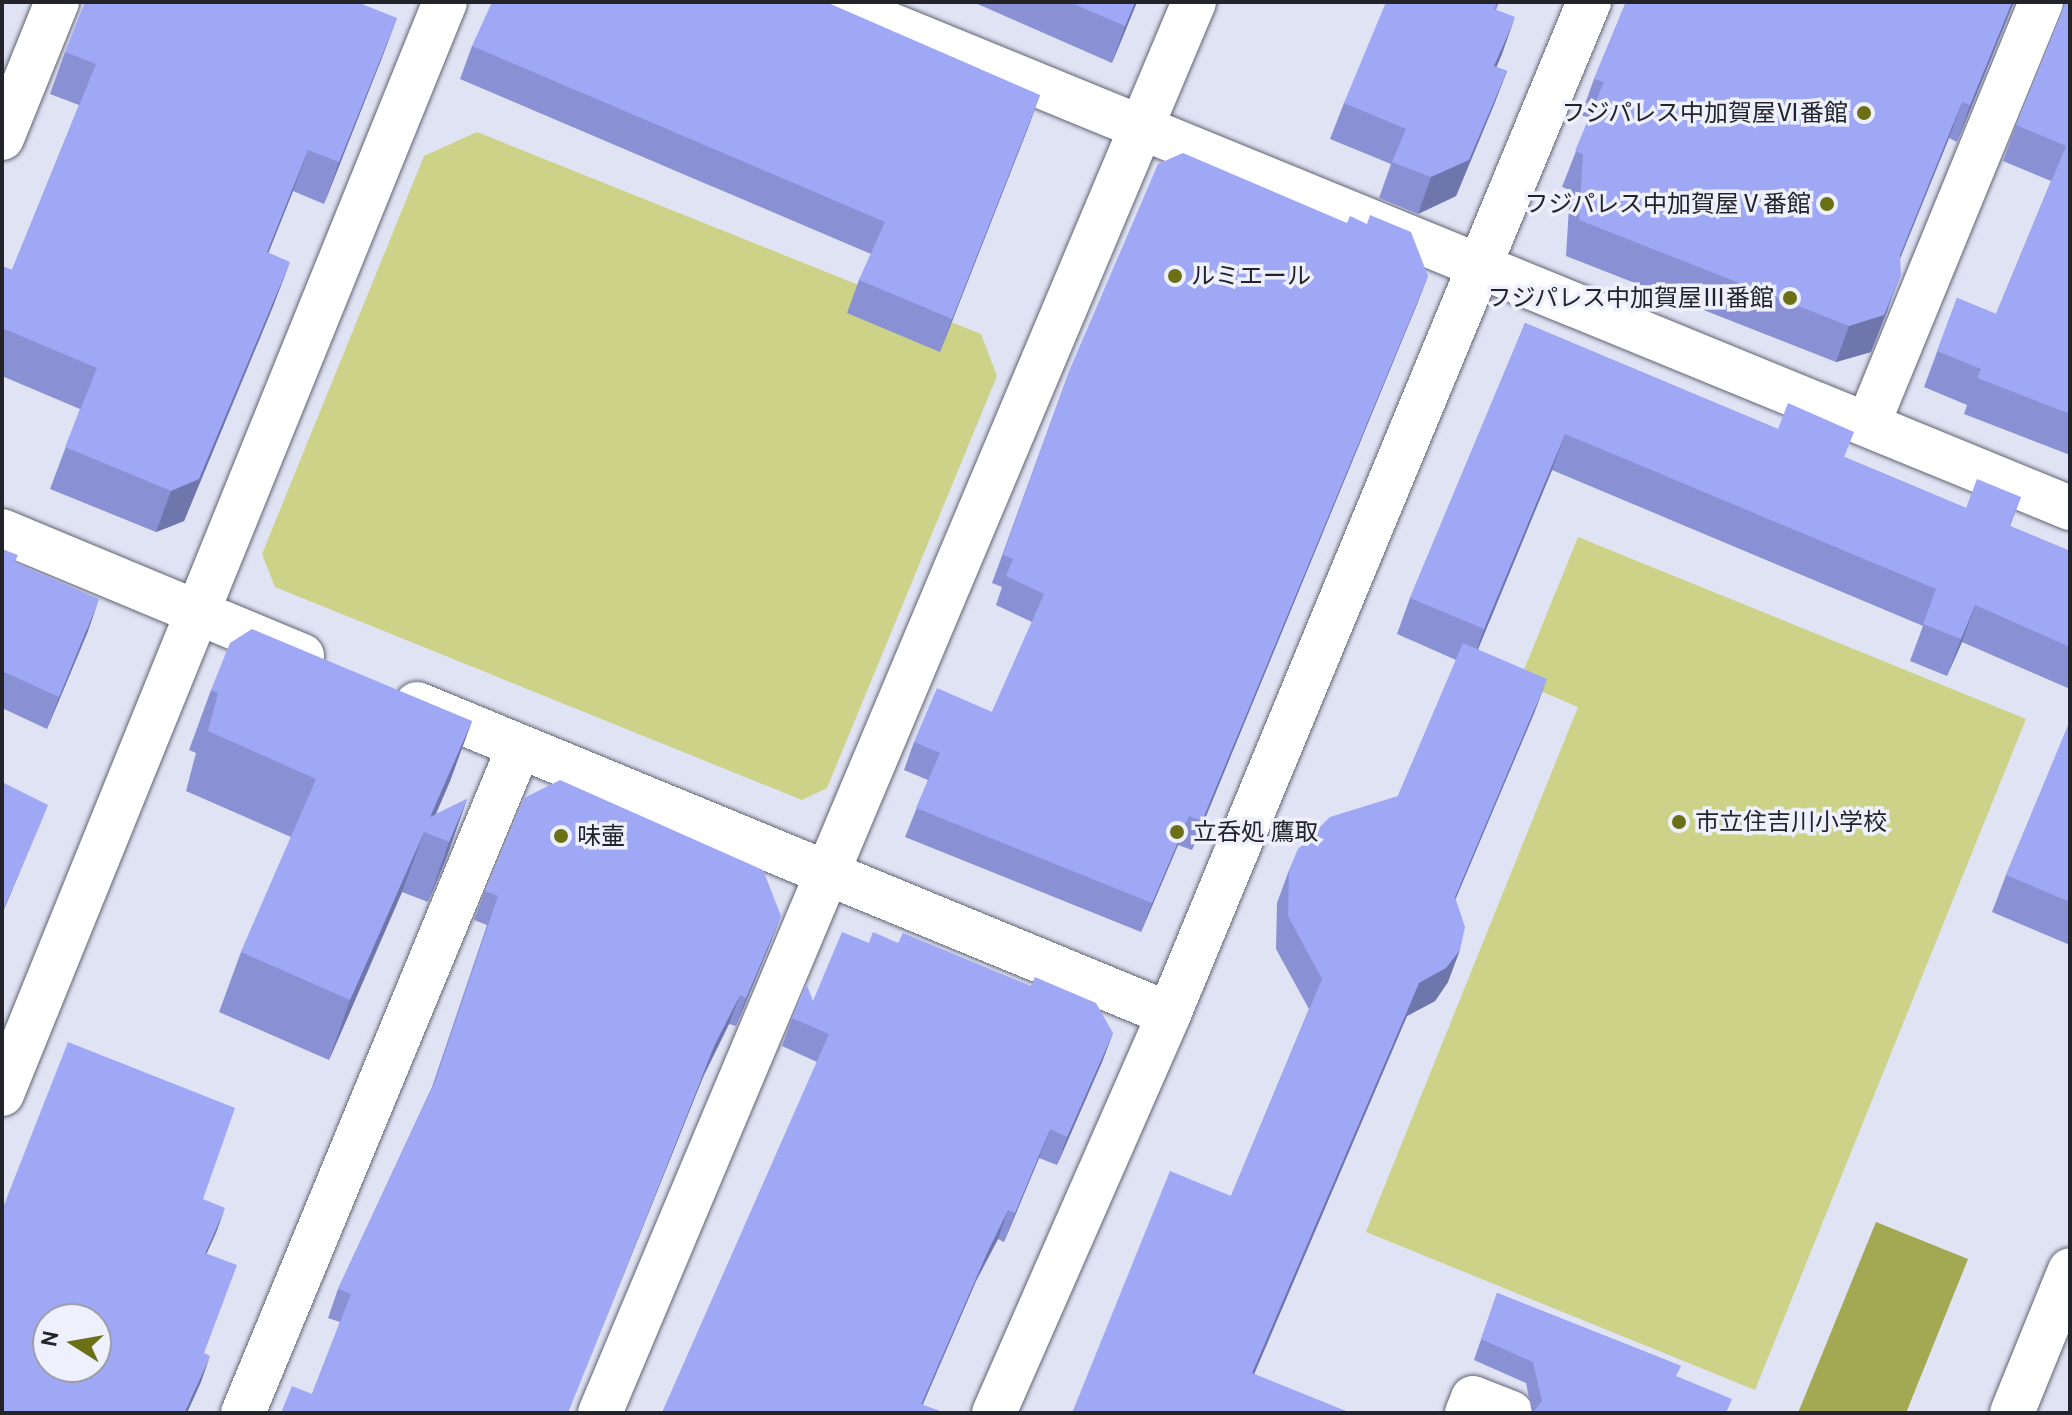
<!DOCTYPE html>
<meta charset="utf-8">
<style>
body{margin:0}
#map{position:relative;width:2072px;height:1415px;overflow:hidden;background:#e0e3f4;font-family:Cabin,"Noto Sans JP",sans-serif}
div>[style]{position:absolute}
.green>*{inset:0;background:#ccd288}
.water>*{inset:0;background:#a2a952}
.roads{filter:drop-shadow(0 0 2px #616473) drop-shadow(0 0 2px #616473)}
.minor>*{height:44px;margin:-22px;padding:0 22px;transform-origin:22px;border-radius:22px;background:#fff}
.tertiary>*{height:44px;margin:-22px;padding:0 22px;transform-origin:22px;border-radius:22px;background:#fff}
.wall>*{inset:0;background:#8990d3}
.shaded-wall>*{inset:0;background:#6f76ac}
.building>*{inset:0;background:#9fa8f5}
.dots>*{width:22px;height:22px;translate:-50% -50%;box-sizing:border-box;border:4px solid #eef0fe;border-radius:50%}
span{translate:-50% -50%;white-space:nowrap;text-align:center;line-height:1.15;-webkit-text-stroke:7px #eef0fe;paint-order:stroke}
.poi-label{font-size:24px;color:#23242a}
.right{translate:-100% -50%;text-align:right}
.left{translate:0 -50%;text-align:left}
.frame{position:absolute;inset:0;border:4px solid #23242a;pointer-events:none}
.north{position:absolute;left:32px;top:1303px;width:80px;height:80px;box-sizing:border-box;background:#eef0fe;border:2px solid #9d9ea9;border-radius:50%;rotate:281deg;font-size:22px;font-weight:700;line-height:32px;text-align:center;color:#23242a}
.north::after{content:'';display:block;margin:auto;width:28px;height:36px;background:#6b7015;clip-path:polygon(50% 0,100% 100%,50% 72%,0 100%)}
</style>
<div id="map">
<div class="green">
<div style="clip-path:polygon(477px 132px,981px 334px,997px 376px,827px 788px,802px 800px,275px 587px,262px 554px,424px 156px)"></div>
<div style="clip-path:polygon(1578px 537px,2026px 719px,1755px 1390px,1366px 1232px,1578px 707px,1519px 682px)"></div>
</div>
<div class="water">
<div style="clip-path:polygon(1876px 1222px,1968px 1259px,1906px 1413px,1798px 1413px)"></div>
</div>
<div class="roads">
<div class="minor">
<div style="left:835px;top:2px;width:1335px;rotate:22.28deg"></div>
<div style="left:2px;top:138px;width:147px;rotate:-68deg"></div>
<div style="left:1868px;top:424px;width:456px;rotate:-67.7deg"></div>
<div style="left:2px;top:1094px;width:1178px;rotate:-67.92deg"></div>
<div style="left:243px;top:1413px;width:721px;rotate:-67.49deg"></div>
<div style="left:600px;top:1413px;width:1531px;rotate:-67.17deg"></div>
<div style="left:994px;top:1413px;width:436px;rotate:-66.3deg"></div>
<div style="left:1169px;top:1014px;width:1096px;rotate:-67.46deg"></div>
<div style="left:1467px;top:1413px;width:16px;rotate:-68deg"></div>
<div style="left:1473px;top:1398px;width:41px;rotate:21.5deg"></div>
</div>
<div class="tertiary">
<div style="left:2px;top:531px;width:325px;rotate:22.6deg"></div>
<div style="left:417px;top:704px;width:813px;rotate:22.4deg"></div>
<div style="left:2012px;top:1413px;width:154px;rotate:-67.9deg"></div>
</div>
</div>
<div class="wall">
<div style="clip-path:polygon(973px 2px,1137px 2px,1112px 63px)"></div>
<div style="clip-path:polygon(1499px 2px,1496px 10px,1502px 54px,1496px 67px,1507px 71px,1493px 107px,1456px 196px,1418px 214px,1379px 198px,1391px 164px,1330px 139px,1344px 103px)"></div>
<div style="clip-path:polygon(1626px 2px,2014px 2px,1957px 142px,1949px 138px,1900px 259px,1888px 310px,1871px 352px,1836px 362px,1566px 256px,1570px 190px,1562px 187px,1589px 118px,1581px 115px,1594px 79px)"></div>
<div style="clip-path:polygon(2063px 2px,2070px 2px,2070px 455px,1964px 414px,1967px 405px,1924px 387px,1957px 298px,1996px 314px,2051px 181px,2003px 161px,2016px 125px,2064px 8px)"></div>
<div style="clip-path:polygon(397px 18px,381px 60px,324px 204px,293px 191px,268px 253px,274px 304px,184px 521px,156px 532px,50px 489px,80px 409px,2px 376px,2px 266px,12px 270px,79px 105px,50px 94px,65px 52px)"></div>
<div style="clip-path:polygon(472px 46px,1040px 95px,940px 352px,847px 313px,859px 280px,871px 254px,460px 79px)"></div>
<div style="clip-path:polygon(1428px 276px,1417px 304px,1192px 850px,1178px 845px,1141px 932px,905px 837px,928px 780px,904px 770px,914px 742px,992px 712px,1032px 622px,996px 605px,1002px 587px,992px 583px,1070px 369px)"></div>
<div style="clip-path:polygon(1525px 323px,1966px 508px,2021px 497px,2010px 526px,2070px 551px,2070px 689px,1962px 642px,1947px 676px,1910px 661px,1923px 626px,1552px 470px,1478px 649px,1535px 711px,1455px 899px,1448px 982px,1435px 1001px,1407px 1016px,1254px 1373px,1072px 1413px,1231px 1196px,1309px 1009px,1276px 949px,1277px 903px,1289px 870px,1398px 796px,1456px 660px,1397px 634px,1410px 598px)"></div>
<div style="clip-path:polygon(2px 549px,88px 631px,47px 729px,2px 708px)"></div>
<div style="clip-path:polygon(211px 690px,472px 721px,450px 781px,436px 814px,467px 799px,446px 859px,428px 902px,402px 892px,329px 1060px,219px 1012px,241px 952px,291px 837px,186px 791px,196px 753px,189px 750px)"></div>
<div style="clip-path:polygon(2070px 721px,2070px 945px,1992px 912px,2006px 875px)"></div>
<div style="clip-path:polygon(485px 891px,781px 916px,770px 944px,736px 1026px,729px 1024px,704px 1075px,312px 1394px,340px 1322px,328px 1318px,338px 1289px,432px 1087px,487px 925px,474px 920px)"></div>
<div style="clip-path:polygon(869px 943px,1113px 1033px,1102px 1062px,1057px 1165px,1039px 1158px,1004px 1242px,998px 1239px,976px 1281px,923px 1404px,662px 1413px,817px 1062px,782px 1046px,792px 1018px,813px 1001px)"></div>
<div style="clip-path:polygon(1497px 1293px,1681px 1366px,1532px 1413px,1526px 1383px,1474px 1360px)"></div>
</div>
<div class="shaded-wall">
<div style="clip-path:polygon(1135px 2px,1137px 2px,1112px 63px,1125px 26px)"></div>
<div style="clip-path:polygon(2012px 2px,2014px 2px,1957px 142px,1970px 105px)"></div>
<div style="clip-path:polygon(1515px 17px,1502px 54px,1481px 103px,1494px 66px)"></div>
<div style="clip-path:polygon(397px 18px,381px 60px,324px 204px,339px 162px)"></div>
<div style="clip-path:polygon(1507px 71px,1493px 107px,1456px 196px,1418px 214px,1431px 177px)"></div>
<div style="clip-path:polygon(1040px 95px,1028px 128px,940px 352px,952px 319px)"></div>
<div style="clip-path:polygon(1962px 102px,1949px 138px,1886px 292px,1900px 255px)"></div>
<div style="clip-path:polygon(308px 150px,293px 191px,252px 294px,267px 252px)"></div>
<div style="clip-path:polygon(290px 262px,274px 304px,184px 521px,156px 532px,171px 491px)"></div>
<div style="clip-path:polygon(1901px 274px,1871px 352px,1836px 362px,1849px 326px)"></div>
<div style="clip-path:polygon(1428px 276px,1417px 304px,1192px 850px,1202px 821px)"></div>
<div style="clip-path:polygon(1565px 434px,1552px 470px,1471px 666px,1484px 629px)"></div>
<div style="clip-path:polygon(99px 599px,88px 631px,47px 729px,59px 697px)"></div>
<div style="clip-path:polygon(1975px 605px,1962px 642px,1947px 676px,1961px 639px)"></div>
<div style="clip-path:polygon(1547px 679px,1535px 711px,1443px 929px,1455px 897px)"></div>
<div style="clip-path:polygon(472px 721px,450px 781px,427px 834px,430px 817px)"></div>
<div style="clip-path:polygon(467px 799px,446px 859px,428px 902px,449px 842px)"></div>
<div style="clip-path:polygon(48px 805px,41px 822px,2px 914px,2px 912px)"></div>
<div style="clip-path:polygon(1189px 816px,1178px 845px,1141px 932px,1152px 903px)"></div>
<div style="clip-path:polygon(424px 832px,402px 892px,329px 1060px,350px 1000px)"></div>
<div style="clip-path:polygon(781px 916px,770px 944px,736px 1026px,746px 998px)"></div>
<div style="clip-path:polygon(1460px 950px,1448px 982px,1435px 1001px,1407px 1016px,1241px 1405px,1252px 1373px,1419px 983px)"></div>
<div style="clip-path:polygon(740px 995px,729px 1024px,704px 1075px,568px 1413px,714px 1046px)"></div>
<div style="clip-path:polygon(1113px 1033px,1102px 1062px,1057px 1165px,1067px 1137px)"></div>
<div style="clip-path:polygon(1050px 1129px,1039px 1158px,1004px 1242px,1015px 1213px)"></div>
<div style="clip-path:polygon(225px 1208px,216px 1233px,195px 1279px,205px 1253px)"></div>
<div style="clip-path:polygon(1008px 1210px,998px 1239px,976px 1281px,919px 1413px,918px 1413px,987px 1253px)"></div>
<div style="clip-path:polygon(210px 1356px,201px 1382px,187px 1413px,184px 1413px)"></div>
</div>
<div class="building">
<div style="clip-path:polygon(85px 2px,357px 2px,397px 18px,339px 162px,308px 150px,267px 252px,290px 262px,199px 479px,171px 491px,65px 447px,97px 368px,2px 328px,2px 266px,12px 270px,96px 64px,65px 52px)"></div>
<div style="clip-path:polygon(492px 2px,826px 2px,1040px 95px,952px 319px,859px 280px,885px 222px,472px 46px)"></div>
<div style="clip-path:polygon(1069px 2px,1135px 2px,1125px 26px)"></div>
<div style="clip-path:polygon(1386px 2px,1497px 2px,1494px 9px,1515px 17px,1494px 66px,1507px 71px,1469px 160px,1431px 177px,1392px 162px,1406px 129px,1344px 103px)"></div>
<div style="clip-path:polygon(1626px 2px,2012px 2px,1970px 105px,1962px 102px,1900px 255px,1901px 274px,1884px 315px,1849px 326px,1579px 220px,1583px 154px,1575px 151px,1604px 82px,1594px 79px)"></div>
<div style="clip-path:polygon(2066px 2px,2070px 2px,2070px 414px,1977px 378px,1981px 369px,1937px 351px,1957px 298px,1996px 314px,2066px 146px,2016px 125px)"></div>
<div style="clip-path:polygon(1183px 153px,1347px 223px,1350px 216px,1367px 224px,1370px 215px,1411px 232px,1428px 276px,1202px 821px,1189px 816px,1152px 903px,916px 808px,940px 753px,914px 742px,937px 688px,992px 712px,1044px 594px,1006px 576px,1013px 559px,1003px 555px,1070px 369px,1158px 164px)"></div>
<div style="clip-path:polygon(1525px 323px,1778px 429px,1788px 403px,1854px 432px,1844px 457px,1966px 508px,1977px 479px,2021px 497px,2009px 526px,2070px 551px,2070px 647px,1975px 605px,1961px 639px,1923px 624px,1936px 589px,1565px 434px,1484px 629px,1410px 598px)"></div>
<div style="clip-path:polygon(2px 549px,18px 555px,15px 562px,99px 599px,59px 697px,2px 671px)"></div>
<div style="clip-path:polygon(252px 629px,472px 721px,430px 817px,467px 799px,449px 842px,424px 832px,350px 1000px,241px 952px,316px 779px,208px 731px,218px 693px,211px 690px,230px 643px)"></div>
<div style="clip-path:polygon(1463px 643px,1547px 679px,1455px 897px,1465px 927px,1460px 950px,1446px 968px,1419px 983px,1252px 1373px,1351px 1413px,1072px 1413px,1170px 1171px,1231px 1196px,1322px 979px,1288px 916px,1289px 870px,1298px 849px,1330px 817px,1398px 796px)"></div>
<div style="clip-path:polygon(2070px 721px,2070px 902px,2006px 875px)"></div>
<div style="clip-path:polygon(560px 780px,763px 870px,781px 916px,746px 998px,740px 995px,714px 1046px,568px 1413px,281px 1413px,292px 1386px,312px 1394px,351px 1294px,338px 1289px,435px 1082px,498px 896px,485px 891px,524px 798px)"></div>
<div style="clip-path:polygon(2px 782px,48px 805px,2px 912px)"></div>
<div style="clip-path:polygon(842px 932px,869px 943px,873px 932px,898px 943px,903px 933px,1031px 986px,1035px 977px,1096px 1003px,1113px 1033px,1067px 1137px,1050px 1129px,1015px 1213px,1008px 1210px,987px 1253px,921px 1404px,940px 1411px,939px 1413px,662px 1413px,829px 1034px,792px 1018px,806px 983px,813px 1001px)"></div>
<div style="clip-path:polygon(evenodd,68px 1042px,235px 1108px,203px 1199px,225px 1208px,205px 1253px,237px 1265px,204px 1353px,210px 1356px,184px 1413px,2px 1413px,2px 1210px,68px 1042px,48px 1319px,96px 1319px,96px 1367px,48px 1367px,48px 1319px)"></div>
<div style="clip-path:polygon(1497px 1293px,1681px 1366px,1676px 1376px,1732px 1399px,1726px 1413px,1530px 1413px,1533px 1412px,1542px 1401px,1533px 1362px,1481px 1339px)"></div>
</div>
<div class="dots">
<div style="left:1864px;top:113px;background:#6b7015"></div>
<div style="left:1827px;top:204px;background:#6b7015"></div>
<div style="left:1175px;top:276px;background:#6b7015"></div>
<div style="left:1790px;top:298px;background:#6b7015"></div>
<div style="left:1679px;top:822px;background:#6b7015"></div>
<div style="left:1177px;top:832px;background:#6b7015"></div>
<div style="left:561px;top:836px;background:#6b7015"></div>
</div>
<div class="poi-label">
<span class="right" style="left:1848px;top:113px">フジパレス中加賀屋Ⅵ番館</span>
<span class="right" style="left:1811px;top:204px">フジパレス中加賀屋Ⅴ番館</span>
<span class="left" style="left:1191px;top:276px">ルミエール</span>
<span class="right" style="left:1774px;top:298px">フジパレス中加賀屋Ⅲ番館</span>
<span class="left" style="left:1695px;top:822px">市立住吉川小学校</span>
<span class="left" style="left:1193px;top:832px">立呑処 鷹取</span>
<span class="left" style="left:577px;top:836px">味壷</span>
</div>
<div class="frame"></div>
<div class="north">N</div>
</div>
